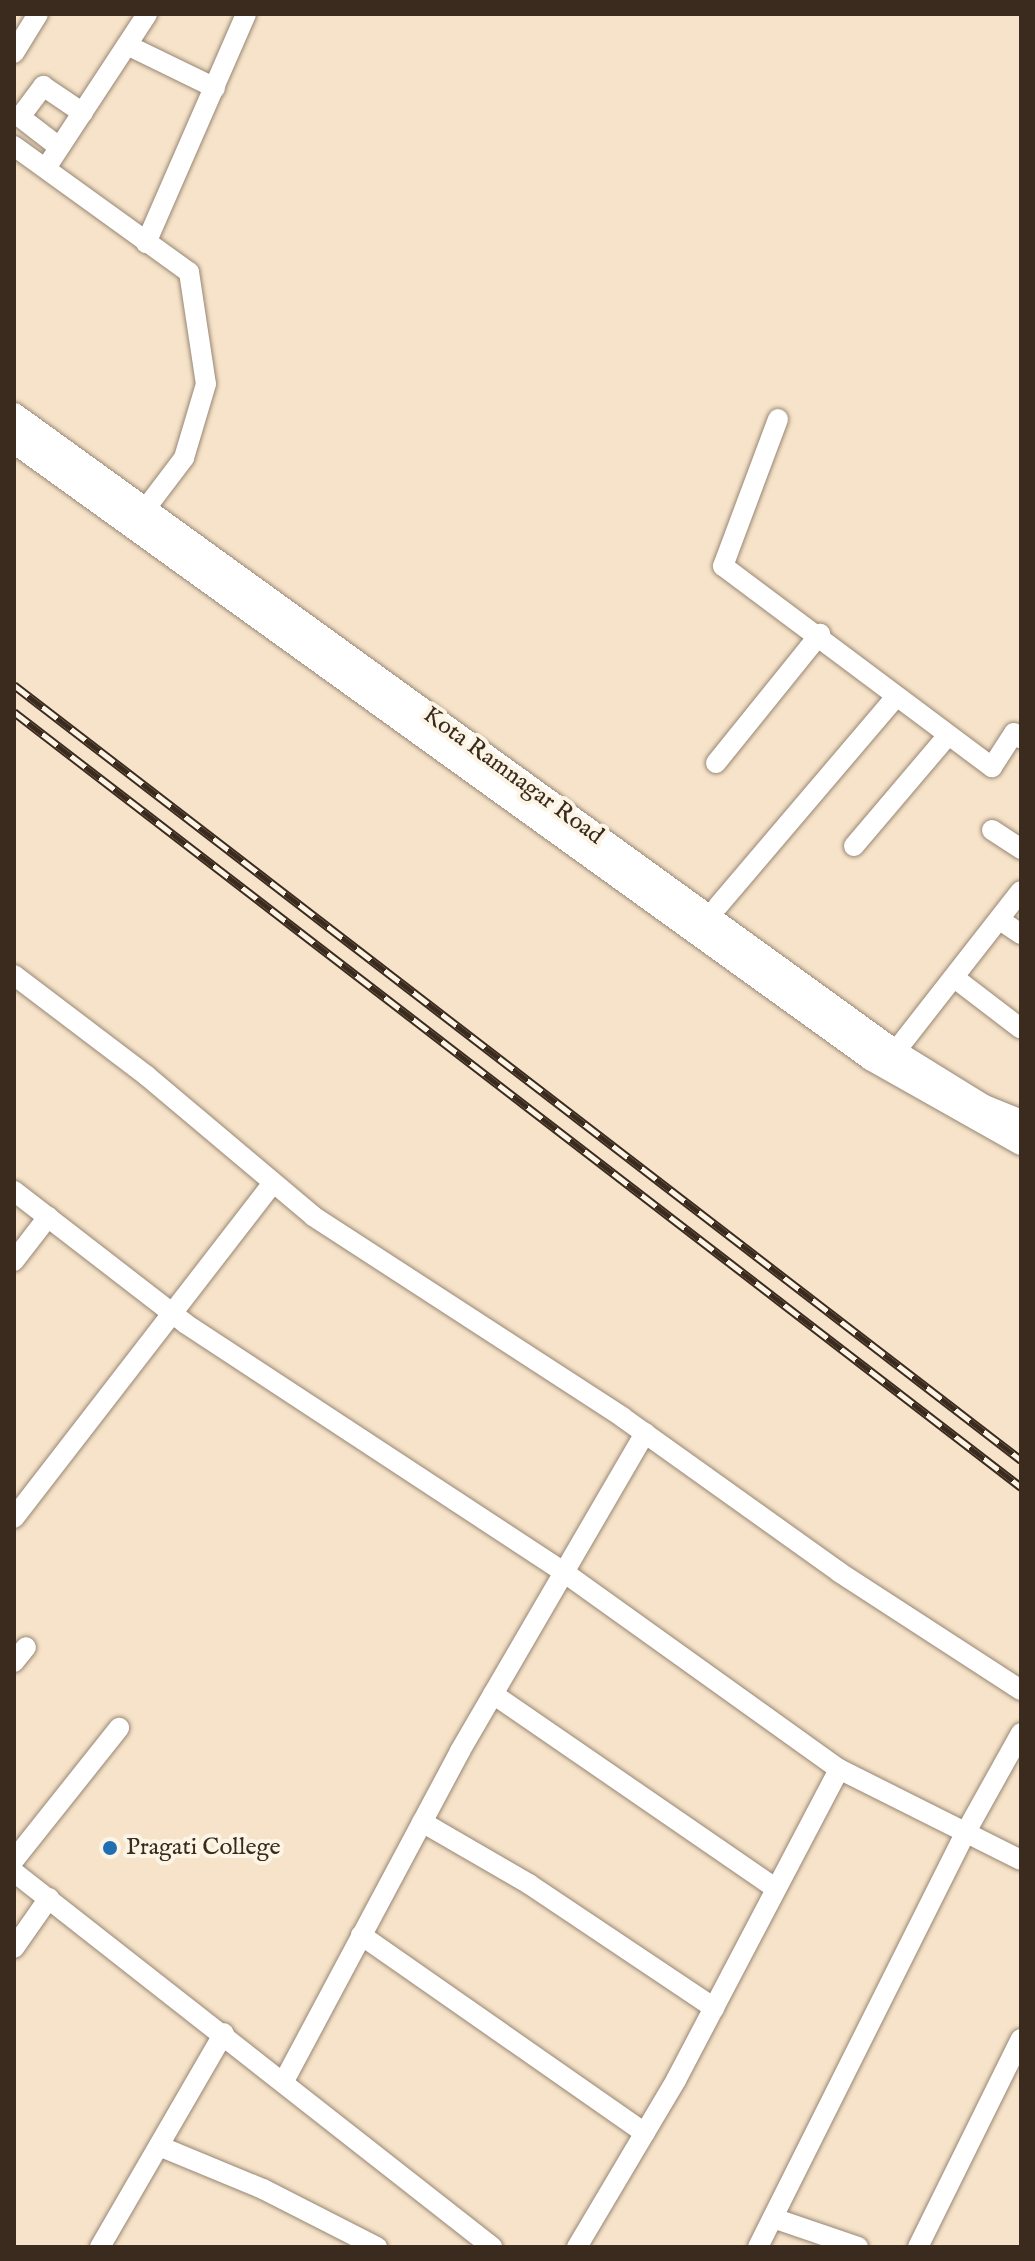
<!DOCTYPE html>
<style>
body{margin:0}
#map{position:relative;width:1035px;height:2261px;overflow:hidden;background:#f6e3c9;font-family:"IM FELL English",serif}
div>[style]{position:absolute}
.roads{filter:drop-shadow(0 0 2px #988674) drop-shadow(0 0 2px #988674)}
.minor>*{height:20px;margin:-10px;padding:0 10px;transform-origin:10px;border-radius:10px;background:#fff}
.tertiary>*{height:24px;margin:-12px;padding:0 12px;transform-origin:12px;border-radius:12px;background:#fff}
.rail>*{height:9px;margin-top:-4.5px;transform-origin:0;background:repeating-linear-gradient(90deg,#fcf5e5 0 18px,#3b2a1e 0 36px);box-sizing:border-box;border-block:2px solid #3b2a1e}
.dots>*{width:22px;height:22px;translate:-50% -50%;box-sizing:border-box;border:4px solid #fcf5e5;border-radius:50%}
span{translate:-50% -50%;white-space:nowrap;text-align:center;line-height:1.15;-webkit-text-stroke:8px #fcf5e5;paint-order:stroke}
.street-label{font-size:24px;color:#3b2a1e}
.poi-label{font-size:24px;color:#3b2a1e}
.left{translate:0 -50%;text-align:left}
.frame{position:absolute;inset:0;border:16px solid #3b2a1e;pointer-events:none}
</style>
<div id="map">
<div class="roads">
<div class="minor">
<div style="left:127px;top:45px;width:98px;rotate:26deg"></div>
<div style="left:14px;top:53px;width:46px;rotate:-58.4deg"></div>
<div style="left:14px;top:146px;width:216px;rotate:35.8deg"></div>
<div style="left:189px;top:272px;width:113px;rotate:81.4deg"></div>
<div style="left:206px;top:384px;width:77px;rotate:106.6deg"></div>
<div style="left:184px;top:458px;width:63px;rotate:127.2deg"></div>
<div style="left:59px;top:147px;width:49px;rotate:-142.4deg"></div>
<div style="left:20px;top:117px;width:39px;rotate:-53deg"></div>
<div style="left:43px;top:86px;width:48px;rotate:34deg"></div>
<div style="left:46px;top:168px;width:184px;rotate:-56.7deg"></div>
<div style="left:146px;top:243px;width:250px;rotate:-66.4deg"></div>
<div style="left:778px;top:419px;width:157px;rotate:110.5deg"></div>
<div style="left:723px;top:566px;width:336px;rotate:36.8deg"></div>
<div style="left:992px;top:767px;width:40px;rotate:-57.1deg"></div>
<div style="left:1014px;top:733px;width:9px;rotate:36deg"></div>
<div style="left:716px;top:763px;width:166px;rotate:-51.1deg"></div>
<div style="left:992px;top:830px;width:35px;rotate:33deg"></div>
<div style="left:854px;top:846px;width:145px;rotate:-49.7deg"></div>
<div style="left:718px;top:906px;width:275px;rotate:-49.6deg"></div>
<div style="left:1000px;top:920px;width:25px;rotate:34deg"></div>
<div style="left:14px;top:975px;width:167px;rotate:37.2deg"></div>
<div style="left:147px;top:1076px;width:217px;rotate:40.1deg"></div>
<div style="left:313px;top:1216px;width:369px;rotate:33deg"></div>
<div style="left:622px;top:1417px;width:267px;rotate:35.5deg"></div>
<div style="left:839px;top:1572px;width:217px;rotate:33deg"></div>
<div style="left:956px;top:979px;width:81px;rotate:37.4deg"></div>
<div style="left:895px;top:1052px;width:204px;rotate:-52deg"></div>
<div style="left:14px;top:1191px;width:217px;rotate:37.7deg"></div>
<div style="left:186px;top:1324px;width:453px;rotate:33.3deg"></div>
<div style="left:565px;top:1573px;width:337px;rotate:35.6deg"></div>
<div style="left:839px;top:1769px;width:203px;rotate:26.6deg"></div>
<div style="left:14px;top:1261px;width:56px;rotate:-52.3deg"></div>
<div style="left:14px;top:1518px;width:423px;rotate:-52.3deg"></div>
<div style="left:14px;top:1662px;width:19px;rotate:-51deg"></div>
<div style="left:493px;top:1694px;width:341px;rotate:34.5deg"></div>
<div style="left:422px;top:1822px;width:124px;rotate:30.1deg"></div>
<div style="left:529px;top:1884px;width:223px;rotate:33.8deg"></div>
<div style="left:14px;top:1860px;width:169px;rotate:-51.5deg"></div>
<div style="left:14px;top:1872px;width:608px;rotate:38.11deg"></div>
<div style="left:361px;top:1935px;width:346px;rotate:34.9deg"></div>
<div style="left:14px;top:1948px;width:61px;rotate:-55deg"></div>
<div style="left:284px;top:2081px;width:374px;rotate:-61.9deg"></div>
<div style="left:460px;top:1751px;width:368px;rotate:-59.8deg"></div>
<div style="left:159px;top:2146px;width:113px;rotate:22.5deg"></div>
<div style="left:263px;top:2189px;width:128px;rotate:27deg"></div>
<div style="left:773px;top:2218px;width:90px;rotate:18.8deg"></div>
<div style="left:100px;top:2247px;width:247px;rotate:-59.9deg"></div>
<div style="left:577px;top:2247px;width:194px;rotate:-59.3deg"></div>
<div style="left:676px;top:2080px;width:351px;rotate:-62.3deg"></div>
<div style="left:758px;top:2247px;width:466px;rotate:-63.4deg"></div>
<div style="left:967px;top:1830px;width:111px;rotate:-60.9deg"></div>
<div style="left:918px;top:2247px;width:232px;rotate:-63.7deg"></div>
</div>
<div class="tertiary">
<div style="left:14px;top:415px;width:1087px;rotate:35.87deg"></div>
<div style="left:895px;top:1052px;width:105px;rotate:31.7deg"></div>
<div style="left:984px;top:1107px;width:40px;rotate:22deg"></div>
<div style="left:14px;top:441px;width:1057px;rotate:35.76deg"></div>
<div style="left:872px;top:1059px;width:171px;rotate:29.4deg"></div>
</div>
</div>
<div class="rail">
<div style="left:14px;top:685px;width:1271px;rotate:37.58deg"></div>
<div style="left:14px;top:712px;width:1271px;rotate:37.58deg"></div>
</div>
<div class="dots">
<div style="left:110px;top:1848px;background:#1f6fb2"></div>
</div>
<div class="street-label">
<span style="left:513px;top:776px;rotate:36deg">Kota Ramnagar Road</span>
</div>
<div class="poi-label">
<span class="left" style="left:126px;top:1848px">Pragati College</span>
</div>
<div class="frame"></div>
</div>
